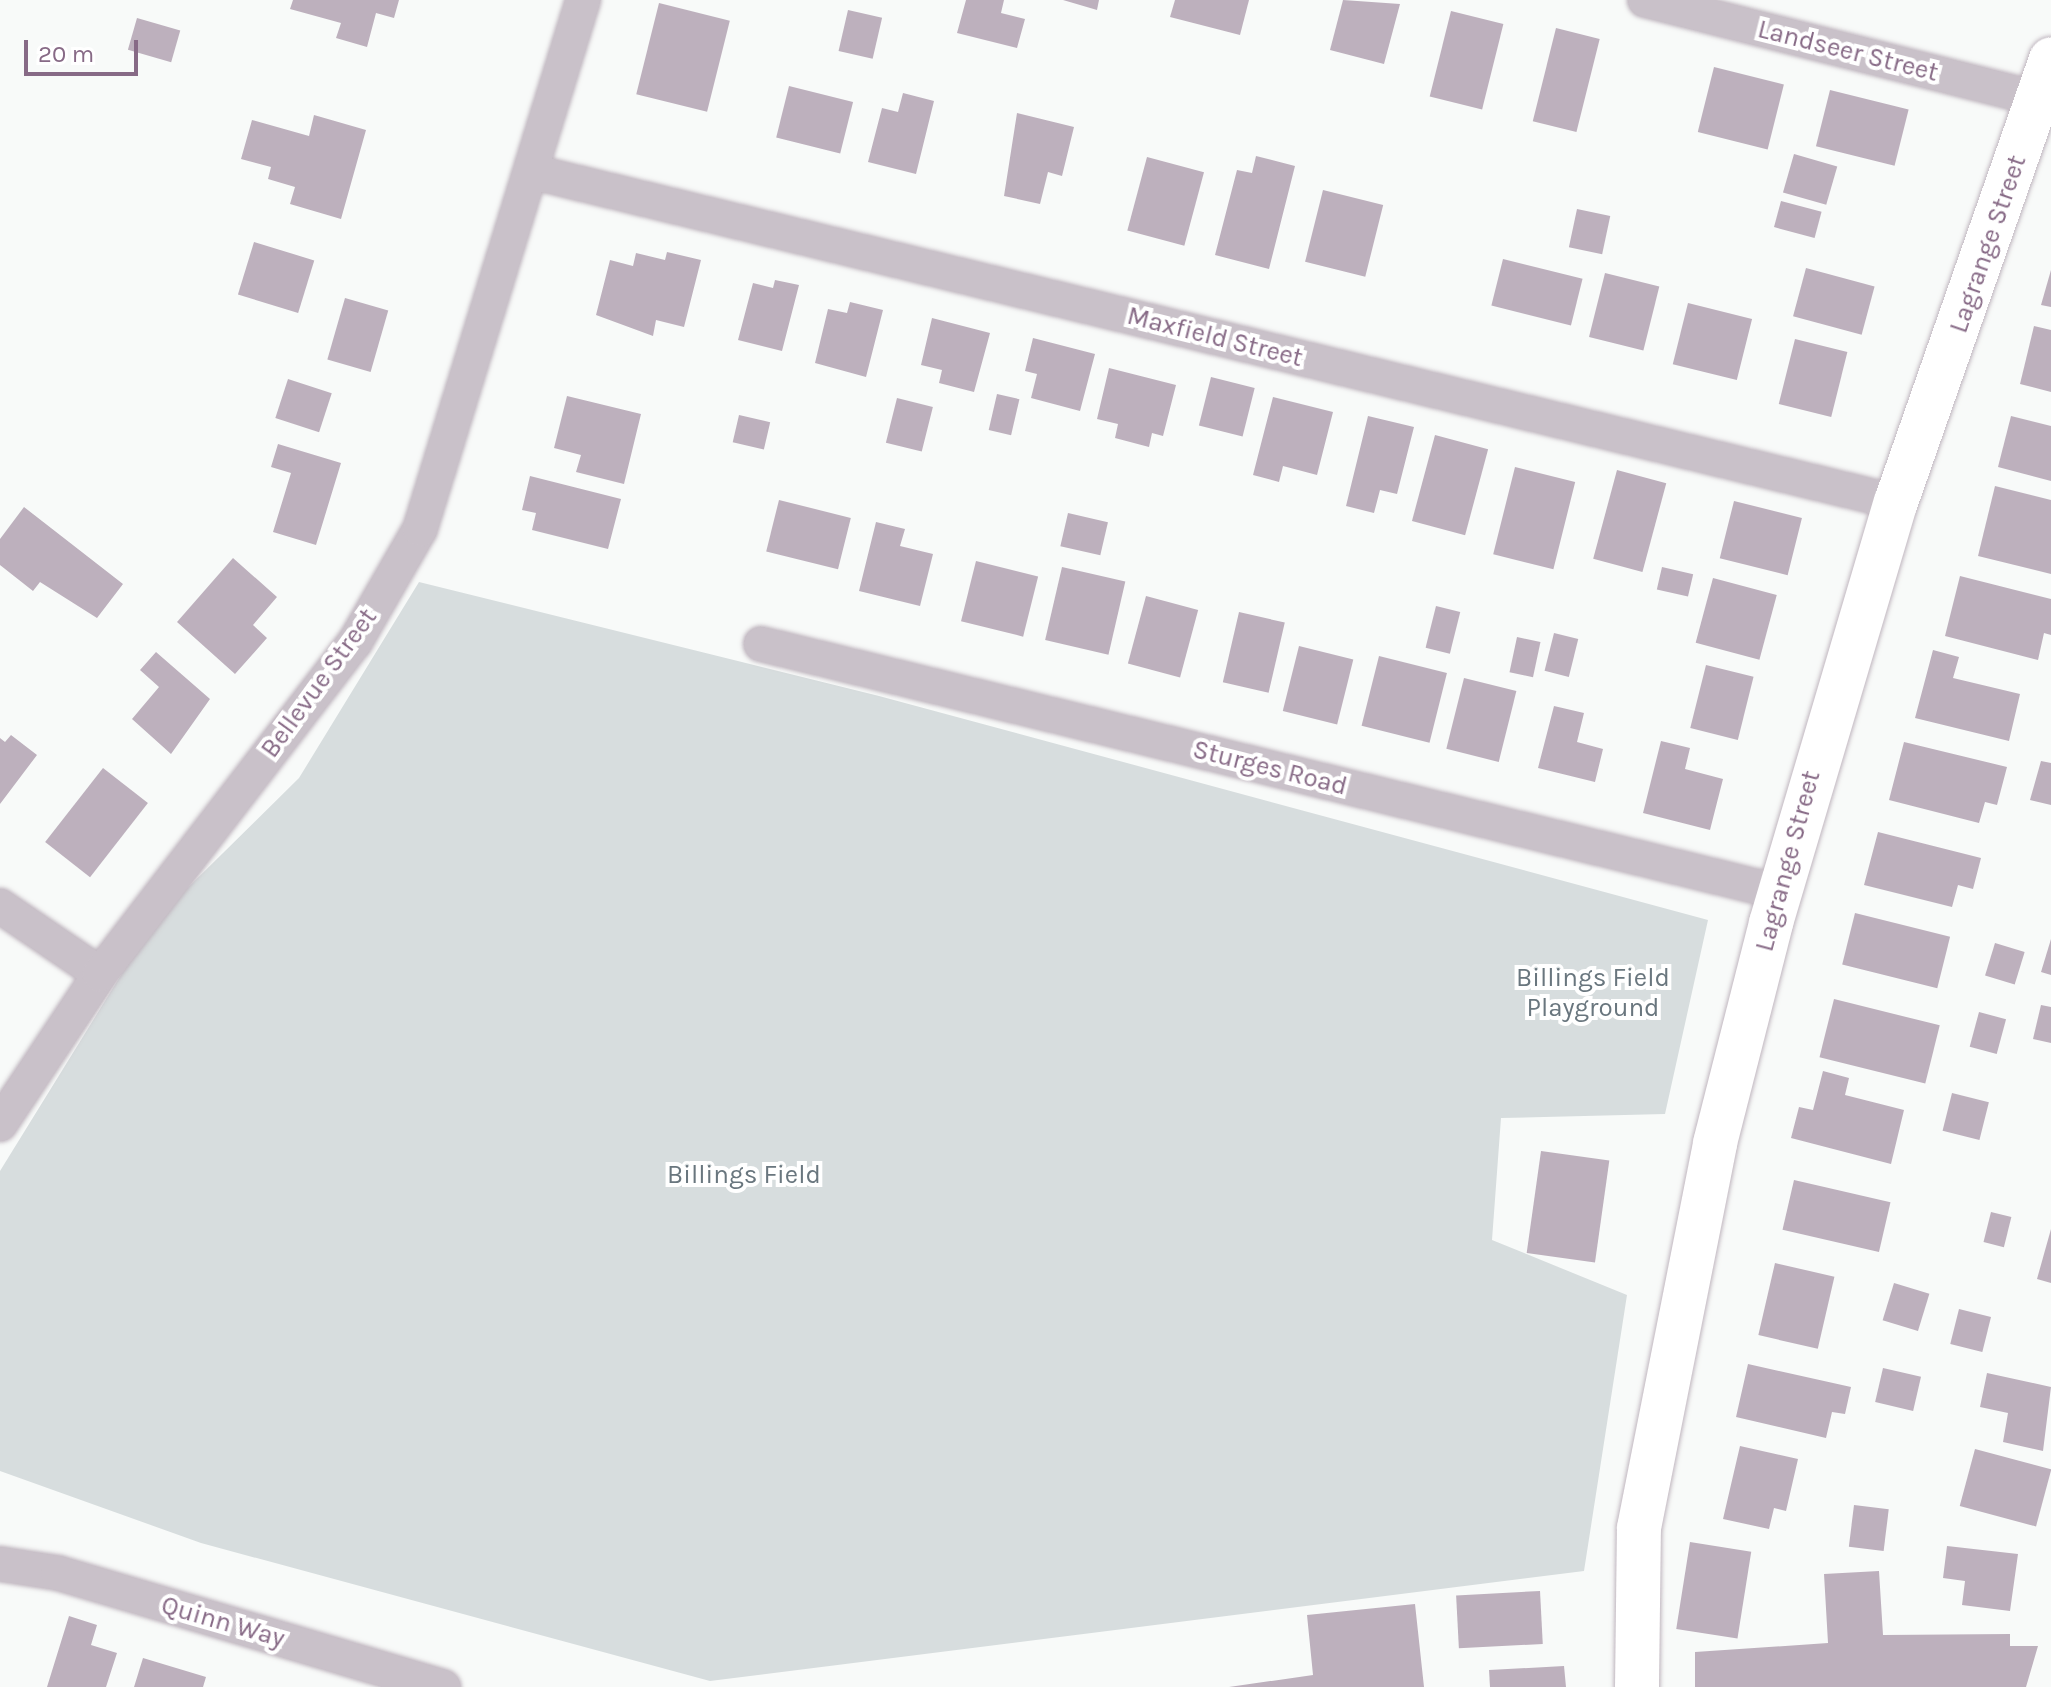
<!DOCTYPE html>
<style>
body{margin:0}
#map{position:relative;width:2051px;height:1687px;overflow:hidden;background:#f8faf9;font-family:Karla,sans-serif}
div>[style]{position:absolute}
.green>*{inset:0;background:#d7ddde}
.building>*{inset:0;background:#bdb0bd;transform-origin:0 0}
.roads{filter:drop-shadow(0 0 2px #c0b6bf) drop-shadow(0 0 2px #c0b6bf)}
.street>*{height:34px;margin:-17px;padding:0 17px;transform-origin:17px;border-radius:17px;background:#c9c1c9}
.secondary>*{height:44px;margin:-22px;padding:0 22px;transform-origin:22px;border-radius:22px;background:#fff}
span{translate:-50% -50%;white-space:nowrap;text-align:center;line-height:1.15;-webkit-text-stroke:8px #fff;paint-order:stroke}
.street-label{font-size:26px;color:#876a86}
.park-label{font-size:26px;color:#69767e}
.scale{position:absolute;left:24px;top:40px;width:114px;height:36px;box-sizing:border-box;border:4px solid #876a86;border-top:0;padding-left:10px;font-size:24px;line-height:28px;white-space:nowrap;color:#876a86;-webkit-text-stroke:6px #fff;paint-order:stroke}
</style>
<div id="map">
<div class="green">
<div style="clip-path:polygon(419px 582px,879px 696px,1708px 920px,1665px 1114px,1501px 1118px,1492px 1240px,1627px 1295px,1584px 1571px,710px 1681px,201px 1543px,0 1471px,0 1171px,155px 920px,299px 778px)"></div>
</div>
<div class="building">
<div style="clip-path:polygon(293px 0,399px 0,394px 18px,376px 13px,367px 47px,336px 38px,341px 23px,290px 9px)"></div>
<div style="clip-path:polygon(966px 0,1004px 0,1001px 13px,1025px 19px,1017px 48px,957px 33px)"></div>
<div style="clip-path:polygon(1063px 0,1099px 0,1097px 10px)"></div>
<div style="clip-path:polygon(1175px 0,1249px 0,1240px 35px,1170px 17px)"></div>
<div style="clip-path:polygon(1343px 0,1400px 4px,1384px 64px,1330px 50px)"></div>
<div style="left:659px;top:3px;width:73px;height:94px;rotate:14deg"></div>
<div style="left:848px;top:10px;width:35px;height:42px;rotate:13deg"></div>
<div style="left:1451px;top:11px;width:54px;height:88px;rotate:14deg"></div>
<div style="left:137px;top:18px;width:45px;height:33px;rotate:16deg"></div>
<div style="left:1556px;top:28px;width:45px;height:96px;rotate:14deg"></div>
<div style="left:1714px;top:67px;width:72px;height:67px;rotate:14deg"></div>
<div style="left:789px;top:86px;width:66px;height:53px;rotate:14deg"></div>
<div style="left:1830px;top:90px;width:81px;height:58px;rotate:14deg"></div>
<div style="clip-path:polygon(903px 93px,934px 101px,916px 174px,868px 162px,882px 108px,898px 112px)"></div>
<div style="clip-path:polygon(1017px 113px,1074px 127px,1062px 176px,1048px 172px,1040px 204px,1004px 196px)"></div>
<div style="clip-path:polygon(314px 115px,366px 130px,341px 219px,290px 204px,295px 187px,268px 179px,271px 167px,241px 159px,252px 120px,309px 136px)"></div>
<div style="left:1794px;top:154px;width:45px;height:40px;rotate:16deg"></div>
<div style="clip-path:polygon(1256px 156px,1295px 166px,1269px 269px,1215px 255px,1237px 170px,1252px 173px)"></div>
<div style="left:1147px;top:157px;width:59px;height:76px;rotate:15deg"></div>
<div style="left:1323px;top:190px;width:62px;height:74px;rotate:14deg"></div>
<div style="left:1781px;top:201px;width:42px;height:27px;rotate:15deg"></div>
<div style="left:1577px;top:209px;width:34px;height:39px;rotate:12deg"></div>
<div style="left:254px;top:242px;width:63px;height:55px;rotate:17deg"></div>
<div style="clip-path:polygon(667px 252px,701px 260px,684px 327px,656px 320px,653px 336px,596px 315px,610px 260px,633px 266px,636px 253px,665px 260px)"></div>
<div style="left:1503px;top:259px;width:82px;height:48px;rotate:14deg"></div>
<div style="left:1806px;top:268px;width:71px;height:50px;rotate:15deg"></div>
<div style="clip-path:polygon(2051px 270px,2051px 307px,2041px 305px)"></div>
<div style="left:1605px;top:273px;width:56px;height:66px;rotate:14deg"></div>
<div style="clip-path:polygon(775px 280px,799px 285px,782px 351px,738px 340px,753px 283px,773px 288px)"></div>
<div style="left:345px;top:298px;width:45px;height:64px;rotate:16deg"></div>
<div style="clip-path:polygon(850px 302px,883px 310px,866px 377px,815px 363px,828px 309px,847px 313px)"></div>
<div style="left:1688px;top:303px;width:66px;height:63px;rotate:14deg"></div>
<div style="clip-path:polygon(932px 318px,990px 333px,974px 392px,939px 383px,942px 370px,921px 365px)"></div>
<div style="clip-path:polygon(2034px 326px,2051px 330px,2051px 392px,2020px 384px)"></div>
<div style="clip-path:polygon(1033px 338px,1095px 354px,1080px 411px,1031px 398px,1037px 374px,1025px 371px)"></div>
<div style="left:1795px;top:339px;width:54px;height:67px;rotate:14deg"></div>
<div style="clip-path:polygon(1109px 368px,1176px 385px,1163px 436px,1152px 433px,1149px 447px,1115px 438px,1118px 424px,1097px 419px)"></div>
<div style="left:1211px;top:377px;width:45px;height:50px;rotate:14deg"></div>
<div style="left:288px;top:379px;width:46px;height:41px;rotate:18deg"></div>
<div style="left:997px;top:394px;width:23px;height:37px;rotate:13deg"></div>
<div style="clip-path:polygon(567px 396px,641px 414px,624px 484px,576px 472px,581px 455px,554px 448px)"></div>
<div style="clip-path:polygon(1273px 397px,1333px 412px,1317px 475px,1283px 466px,1279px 482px,1253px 475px)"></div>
<div style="left:897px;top:398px;width:37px;height:46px;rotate:14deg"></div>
<div style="left:739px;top:415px;width:32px;height:28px;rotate:13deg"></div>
<div style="clip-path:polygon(1368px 416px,1414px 427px,1397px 494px,1380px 490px,1374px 513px,1346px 506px)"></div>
<div style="clip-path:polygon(2011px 416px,2051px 426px,2051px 481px,1998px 467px)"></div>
<div style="left:1435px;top:435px;width:55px;height:89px;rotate:15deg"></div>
<div style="clip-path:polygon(278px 444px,341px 463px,316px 545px,273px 532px,291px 473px,271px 467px)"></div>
<div style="left:1515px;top:467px;width:62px;height:90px;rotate:14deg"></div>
<div style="left:1617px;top:470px;width:51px;height:92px;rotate:15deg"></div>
<div style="clip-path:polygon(530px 476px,621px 499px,608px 549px,532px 530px,536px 513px,522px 510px)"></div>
<div style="clip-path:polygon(1995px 486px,2051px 500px,2051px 574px,1978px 556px)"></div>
<div style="left:779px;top:500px;width:74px;height:53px;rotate:14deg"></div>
<div style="left:1734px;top:501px;width:70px;height:59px;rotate:14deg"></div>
<div style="clip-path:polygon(24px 507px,123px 584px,97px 618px,40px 582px,33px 591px,0 565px,0 539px)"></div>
<div style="left:1068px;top:513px;width:41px;height:34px;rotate:13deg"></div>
<div style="clip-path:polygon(876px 522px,905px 529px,900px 546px,933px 554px,920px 606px,859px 591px)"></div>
<div style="clip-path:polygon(233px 558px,277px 597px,253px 625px,267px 638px,235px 674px,177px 622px)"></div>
<div style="left:976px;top:561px;width:64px;height:62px;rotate:14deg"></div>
<div style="left:1062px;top:567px;width:65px;height:75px;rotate:13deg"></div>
<div style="left:1662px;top:567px;width:32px;height:23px;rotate:13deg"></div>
<div style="clip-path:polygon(1960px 576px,2051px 599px,2051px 635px,2044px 633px,2038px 660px,1945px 636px)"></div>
<div style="left:1713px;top:578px;width:66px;height:67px;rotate:15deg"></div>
<div style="left:1146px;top:596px;width:54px;height:70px;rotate:15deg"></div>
<div style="left:1436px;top:606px;width:25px;height:43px;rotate:14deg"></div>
<div style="left:1239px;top:612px;width:47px;height:72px;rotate:13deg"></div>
<div style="left:1554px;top:633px;width:25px;height:39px;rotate:14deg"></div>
<div style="left:1517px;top:637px;width:24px;height:36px;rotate:12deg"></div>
<div style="left:1299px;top:646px;width:56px;height:67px;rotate:14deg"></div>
<div style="clip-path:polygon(1933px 650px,1959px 657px,1953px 678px,2020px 694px,2009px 741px,1915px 718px)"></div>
<div style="clip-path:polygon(156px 652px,210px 699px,171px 754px,132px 719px,159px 687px,140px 670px)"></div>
<div style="left:1379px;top:656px;width:70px;height:72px;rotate:14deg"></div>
<div style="left:1706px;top:665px;width:49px;height:65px;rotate:14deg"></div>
<div style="left:1464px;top:678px;width:54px;height:73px;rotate:14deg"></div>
<div style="clip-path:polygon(1554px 706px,1584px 713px,1577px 742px,1603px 749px,1595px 782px,1538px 768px)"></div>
<div style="clip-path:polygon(11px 735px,37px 755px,0 804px,0 738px,5px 742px)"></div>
<div style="clip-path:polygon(1661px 741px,1690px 748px,1685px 769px,1723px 779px,1710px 830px,1643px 813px)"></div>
<div style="clip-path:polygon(1904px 742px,2007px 767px,1997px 805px,1985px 802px,1979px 823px,1889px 800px)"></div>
<div style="clip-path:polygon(2041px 761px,2051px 763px,2051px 805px,2030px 800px)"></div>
<div style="left:103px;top:768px;width:57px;height:94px;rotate:38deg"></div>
<div style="clip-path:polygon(1878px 832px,1981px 858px,1973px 889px,1958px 885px,1952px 907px,1864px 885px)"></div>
<div style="left:1855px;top:913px;width:98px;height:53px;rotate:14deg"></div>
<div style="clip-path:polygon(2051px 939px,2051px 975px,2041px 972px)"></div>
<div style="left:1995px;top:943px;width:31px;height:34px;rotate:17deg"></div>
<div style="left:1834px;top:999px;width:109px;height:60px;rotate:14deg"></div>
<div style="clip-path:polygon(2041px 1005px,2051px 1007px,2051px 1043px,2033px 1039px)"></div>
<div style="left:1979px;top:1012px;width:28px;height:36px;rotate:15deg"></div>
<div style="clip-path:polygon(1823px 1071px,1849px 1078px,1845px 1095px,1904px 1110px,1891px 1164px,1791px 1138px,1799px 1107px,1813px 1110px)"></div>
<div style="left:1952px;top:1093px;width:38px;height:39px;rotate:14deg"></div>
<div style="left:1541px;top:1151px;width:69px;height:103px;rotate:8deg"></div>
<div style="left:1794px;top:1180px;width:99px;height:51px;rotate:13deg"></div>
<div style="left:1991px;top:1212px;width:21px;height:31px;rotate:14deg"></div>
<div style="clip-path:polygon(2051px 1229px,2051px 1283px,2037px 1279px)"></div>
<div style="left:1775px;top:1263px;width:61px;height:74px;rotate:13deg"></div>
<div style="left:1894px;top:1283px;width:37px;height:39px;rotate:17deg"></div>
<div style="left:1959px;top:1309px;width:33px;height:36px;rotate:14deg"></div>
<div style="clip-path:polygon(1748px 1364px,1851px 1387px,1845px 1414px,1832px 1412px,1826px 1438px,1736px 1417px)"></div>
<div style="left:1883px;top:1368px;width:39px;height:35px;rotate:13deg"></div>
<div style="clip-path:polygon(1987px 1373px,2051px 1387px,2043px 1451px,2003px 1442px,2008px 1413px,1980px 1407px)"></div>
<div style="clip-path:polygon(1740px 1446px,1798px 1459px,1786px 1511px,1774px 1508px,1769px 1529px,1723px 1519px)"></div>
<div style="left:1975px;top:1449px;width:79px;height:59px;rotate:15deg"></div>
<div style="left:1854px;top:1505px;width:35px;height:42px;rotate:7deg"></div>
<div style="left:1690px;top:1542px;width:62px;height:88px;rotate:9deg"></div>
<div style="clip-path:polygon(1947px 1546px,2018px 1554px,2010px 1611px,1962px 1605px,1965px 1581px,1943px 1578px)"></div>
<div style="clip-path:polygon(1879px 1571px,1883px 1635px,2010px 1634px,2010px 1646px,2038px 1646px,2026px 1687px,1695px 1687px,1695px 1652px,1828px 1643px,1824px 1574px)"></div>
<div style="left:1540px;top:1591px;width:53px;height:84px;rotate:87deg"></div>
<div style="clip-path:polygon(1415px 1604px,1424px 1687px,1229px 1687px,1313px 1675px,1307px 1615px)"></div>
<div style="clip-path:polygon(69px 1616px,97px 1625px,91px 1645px,117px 1653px,106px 1687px,47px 1687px)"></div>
<div style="clip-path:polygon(143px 1658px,206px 1677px,203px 1687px,134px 1687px)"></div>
<div style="clip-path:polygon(1564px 1666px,1566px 1687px,1490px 1687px,1489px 1670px)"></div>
</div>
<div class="roads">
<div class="street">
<div style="left:1645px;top:0;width:419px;rotate:14.1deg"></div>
<div style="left:533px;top:172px;width:1402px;rotate:13.61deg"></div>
<div style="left:761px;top:644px;width:1048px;rotate:13.69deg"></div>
<div style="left:0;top:906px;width:121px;rotate:34.2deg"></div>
<div style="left:0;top:1124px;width:180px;rotate:-56.3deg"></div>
<div style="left:100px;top:974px;width:419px;rotate:-52.5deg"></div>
<div style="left:355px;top:642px;width:130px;rotate:-60.1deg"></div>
<div style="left:420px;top:529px;width:554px;rotate:-72.87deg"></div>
<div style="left:0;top:1564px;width:59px;rotate:8.8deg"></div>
<div style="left:58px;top:1573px;width:402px;rotate:16.5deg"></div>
</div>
<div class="secondary">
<div style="left:1637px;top:1687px;width:159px;rotate:-89.3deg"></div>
<div style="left:1639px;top:1528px;width:392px;rotate:-78.8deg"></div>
<div style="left:1715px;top:1143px;width:227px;rotate:-75.7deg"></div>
<div style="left:1771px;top:923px;width:439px;rotate:-73.5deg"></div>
<div style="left:1896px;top:502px;width:469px;rotate:-70.7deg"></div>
</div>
</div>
<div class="street-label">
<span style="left:1848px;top:51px;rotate:14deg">Landseer Street</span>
<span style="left:1988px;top:244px;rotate:-71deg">Lagrange Street</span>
<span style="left:1215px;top:337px;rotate:14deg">Maxfield Street</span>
<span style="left:319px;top:683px;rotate:-54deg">Bellevue Street</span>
<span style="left:1270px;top:768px;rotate:14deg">Sturges Road</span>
<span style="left:1788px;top:861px;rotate:-75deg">Lagrange Street</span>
<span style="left:223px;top:1622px;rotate:16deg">Quinn Way</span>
</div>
<div class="park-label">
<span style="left:1593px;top:993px">Billings Field<br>Playground</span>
<span style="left:744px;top:1175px">Billings Field</span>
</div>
<div class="scale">20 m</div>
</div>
